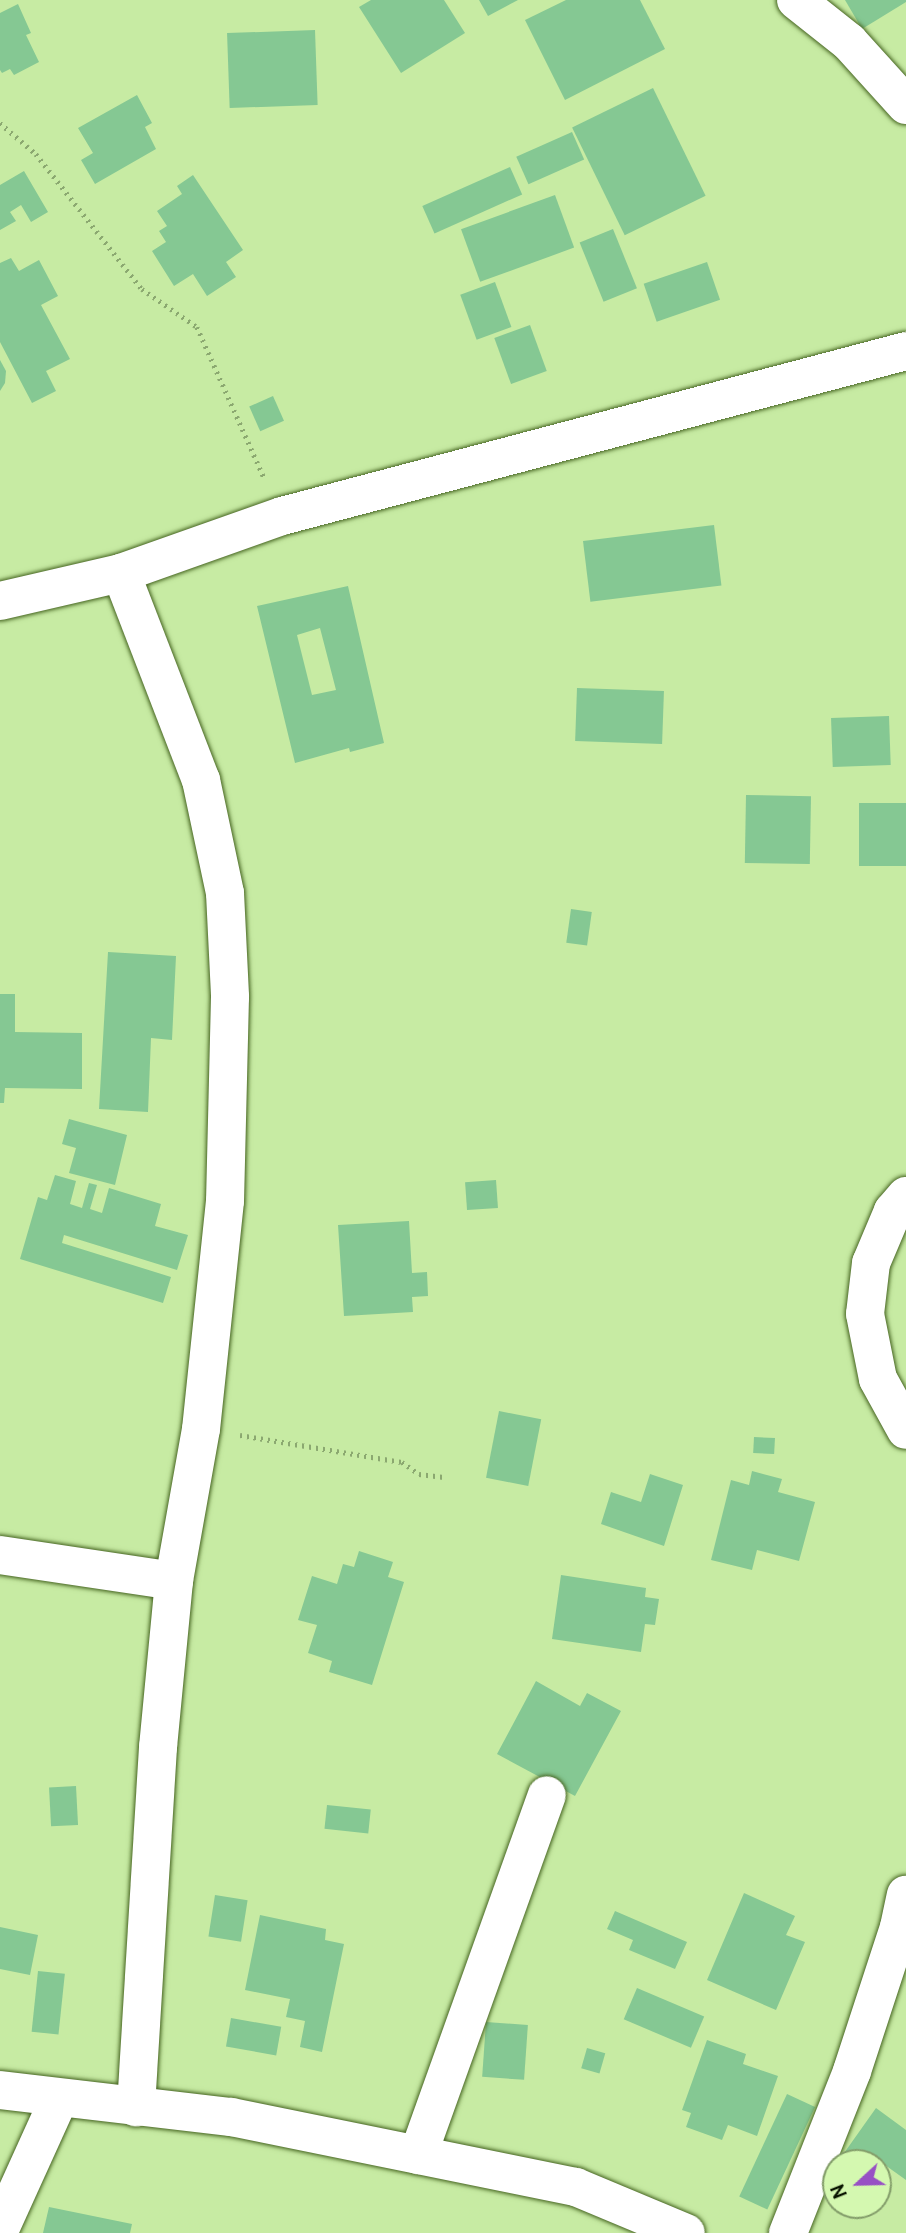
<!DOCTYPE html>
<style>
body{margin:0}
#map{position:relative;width:906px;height:2233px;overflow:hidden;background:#c7eba3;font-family:Cabin,sans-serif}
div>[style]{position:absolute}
.building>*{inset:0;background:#85c893;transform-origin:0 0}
.path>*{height:4.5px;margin-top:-2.25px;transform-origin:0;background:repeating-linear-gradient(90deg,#8ba870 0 2px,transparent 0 7px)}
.roads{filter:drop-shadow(0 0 2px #466521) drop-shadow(0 0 2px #466521)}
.minor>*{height:38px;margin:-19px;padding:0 19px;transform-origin:19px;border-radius:19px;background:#fff}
span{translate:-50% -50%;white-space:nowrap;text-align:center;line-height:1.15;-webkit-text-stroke:5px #d4f8b0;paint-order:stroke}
.north{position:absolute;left:822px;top:2149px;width:70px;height:70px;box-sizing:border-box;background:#d4f8b0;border:2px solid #839d6a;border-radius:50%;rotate:248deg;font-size:19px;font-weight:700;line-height:28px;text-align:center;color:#091500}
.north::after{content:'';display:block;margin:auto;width:24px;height:32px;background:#9750c4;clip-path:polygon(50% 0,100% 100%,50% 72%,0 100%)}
</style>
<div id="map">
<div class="building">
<div style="clip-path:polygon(371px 0,444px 0,465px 33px,401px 73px,359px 7px)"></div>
<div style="clip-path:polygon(479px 0,518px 0,488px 16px)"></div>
<div style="clip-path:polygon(566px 0,640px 0,665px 49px,565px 100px,525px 20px)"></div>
<div style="clip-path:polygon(845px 0,906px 0,906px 2px,862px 29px)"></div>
<div style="clip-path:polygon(18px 4px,31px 33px,26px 35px,39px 62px,14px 75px,10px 69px,2px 73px,0 70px,0 13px)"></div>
<div style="left:315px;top:30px;width:75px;height:88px;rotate:88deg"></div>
<div style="left:653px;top:88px;width:120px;height:90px;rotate:64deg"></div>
<div style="clip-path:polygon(137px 95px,152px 123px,145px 127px,156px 149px,95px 184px,81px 160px,93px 153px,78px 128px)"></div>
<div style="left:572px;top:132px;width:30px;height:61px;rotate:66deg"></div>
<div style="left:510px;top:167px;width:30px;height:96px;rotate:66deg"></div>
<div style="clip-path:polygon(24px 171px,48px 212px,31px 222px,21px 205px,10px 212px,16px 221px,0 230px,0 185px)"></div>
<div style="clip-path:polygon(193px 175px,243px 250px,226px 262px,236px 277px,207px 296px,193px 274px,174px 286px,152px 251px,166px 242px,159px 231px,167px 226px,157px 211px,182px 194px,177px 186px)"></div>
<div style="left:555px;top:195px;width:56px;height:100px;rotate:70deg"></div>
<div style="left:613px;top:229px;width:64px;height:36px;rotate:68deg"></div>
<div style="clip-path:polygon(11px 258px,19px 271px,39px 260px,58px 296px,41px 305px,70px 359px,46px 371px,56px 391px,32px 403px,0 342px,0 263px)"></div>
<div style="left:707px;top:262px;width:40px;height:67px;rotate:71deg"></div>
<div style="left:495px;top:282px;width:48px;height:37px;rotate:70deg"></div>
<div style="left:530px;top:325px;width:49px;height:38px;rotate:70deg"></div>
<div style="clip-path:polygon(0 360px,6px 371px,5px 383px,0 391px)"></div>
<div style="left:273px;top:396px;width:27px;height:26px;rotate:66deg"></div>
<div style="left:714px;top:525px;width:61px;height:132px;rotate:83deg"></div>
<div style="clip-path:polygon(evenodd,348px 586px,384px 743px,350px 752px,349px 748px,295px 763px,257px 606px,348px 586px,320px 628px,336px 690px,312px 695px,297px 635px,320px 628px)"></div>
<div style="left:577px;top:688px;width:87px;height:53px;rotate:2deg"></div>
<div style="left:889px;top:716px;width:49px;height:58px;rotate:88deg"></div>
<div style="left:746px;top:795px;width:65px;height:68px;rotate:1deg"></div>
<div style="left:906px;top:803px;width:63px;height:47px;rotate:90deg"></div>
<div style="left:571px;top:909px;width:21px;height:34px;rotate:8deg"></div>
<div style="clip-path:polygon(108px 952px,176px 956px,172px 1040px,151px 1038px,148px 1112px,99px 1109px)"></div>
<div style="clip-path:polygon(0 994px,15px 994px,15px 1032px,82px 1033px,82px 1089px,5px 1088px,4px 1103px,0 1103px)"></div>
<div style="clip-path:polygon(69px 1119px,127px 1135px,115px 1185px,69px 1173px,76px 1148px,62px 1144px)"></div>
<div style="clip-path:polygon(55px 1175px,76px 1181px,70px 1204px,82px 1208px,89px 1183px,97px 1185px,90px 1209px,102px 1213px,109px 1188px,161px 1204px,155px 1226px,188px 1235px,177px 1270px,64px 1235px,62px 1243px,171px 1277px,163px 1303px,20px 1259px,38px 1197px,47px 1200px)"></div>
<div style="left:496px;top:1180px;width:28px;height:31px;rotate:86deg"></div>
<div style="clip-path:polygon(409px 1221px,412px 1273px,427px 1272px,428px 1296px,412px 1297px,413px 1312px,344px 1316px,338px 1225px)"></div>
<div style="left:499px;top:1411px;width:43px;height:68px;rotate:11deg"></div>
<div style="left:754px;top:1437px;width:21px;height:16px;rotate:3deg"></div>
<div style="clip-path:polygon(752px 1471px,782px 1479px,778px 1492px,815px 1502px,799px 1561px,757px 1550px,752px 1570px,711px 1560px,731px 1480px,749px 1485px)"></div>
<div style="clip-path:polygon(650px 1474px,683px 1485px,664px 1546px,601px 1524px,611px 1492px,641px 1502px)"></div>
<div style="clip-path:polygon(359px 1551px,393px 1562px,388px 1577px,404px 1582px,372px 1685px,329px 1672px,332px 1661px,308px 1653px,317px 1625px,298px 1620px,312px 1576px,337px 1584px,343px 1564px,354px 1567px)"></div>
<div style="clip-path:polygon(561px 1575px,646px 1588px,645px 1597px,659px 1599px,655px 1625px,645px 1624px,641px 1652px,552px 1639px)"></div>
<div style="clip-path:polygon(536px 1681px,580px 1706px,587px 1693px,621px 1711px,575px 1796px,497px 1754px)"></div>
<div style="left:76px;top:1786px;width:39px;height:27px;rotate:87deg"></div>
<div style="left:327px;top:1805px;width:44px;height:24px;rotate:6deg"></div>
<div style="clip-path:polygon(744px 1893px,795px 1916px,786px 1935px,805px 1942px,776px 2010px,707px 1980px)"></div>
<div style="left:215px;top:1895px;width:33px;height:42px;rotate:9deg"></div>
<div style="clip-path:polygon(615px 1911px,687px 1942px,675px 1969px,629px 1950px,633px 1940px,607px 1929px)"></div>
<div style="clip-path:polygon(260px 1915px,326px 1929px,325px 1940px,344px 1944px,322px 2052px,300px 2047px,305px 2021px,286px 2017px,290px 1999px,245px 1990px)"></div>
<div style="clip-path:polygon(0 1927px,38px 1935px,30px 1975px,0 1969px)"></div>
<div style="left:38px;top:1971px;width:27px;height:61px;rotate:6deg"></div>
<div style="left:637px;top:1988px;width:73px;height:34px;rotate:23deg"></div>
<div style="left:231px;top:2018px;width:51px;height:29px;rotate:10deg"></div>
<div style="left:486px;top:2022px;width:42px;height:55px;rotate:4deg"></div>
<div style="clip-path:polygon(707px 2040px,746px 2054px,743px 2064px,778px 2076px,757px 2136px,728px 2125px,722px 2140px,686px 2127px,691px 2113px,682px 2110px)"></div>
<div style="left:587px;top:2048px;width:19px;height:21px;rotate:16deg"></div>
<div style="left:787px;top:2094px;width:31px;height:113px;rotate:25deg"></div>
<div style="clip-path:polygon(876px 2108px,906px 2130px,906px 2180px,878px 2160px,837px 2163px)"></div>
<div style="clip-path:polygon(49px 2207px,132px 2224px,130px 2233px,43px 2233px)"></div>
</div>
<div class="path">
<div style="left:0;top:123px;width:48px;rotate:40.7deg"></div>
<div style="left:36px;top:154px;width:172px;rotate:51.9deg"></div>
<div style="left:142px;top:289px;width:67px;rotate:34.6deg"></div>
<div style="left:197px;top:327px;width:167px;rotate:66deg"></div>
<div style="left:240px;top:1435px;width:164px;rotate:9.5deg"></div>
<div style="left:402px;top:1462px;width:21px;rotate:35deg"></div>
<div style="left:419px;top:1474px;width:25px;rotate:7deg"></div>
</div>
<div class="roads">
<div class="minor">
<div style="left:796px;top:0;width:68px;rotate:38.4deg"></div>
<div style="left:849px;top:42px;width:85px;rotate:47.9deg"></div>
<div style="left:121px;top:573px;width:222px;rotate:68.9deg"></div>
<div style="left:201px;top:780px;width:116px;rotate:78deg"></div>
<div style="left:225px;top:893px;width:104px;rotate:87.2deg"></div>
<div style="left:230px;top:997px;width:204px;rotate:91.4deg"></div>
<div style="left:225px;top:1201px;width:229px;rotate:96deg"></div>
<div style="left:201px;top:1429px;width:154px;rotate:100.1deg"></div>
<div style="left:174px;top:1581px;width:167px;rotate:95.5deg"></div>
<div style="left:158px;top:1747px;width:361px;rotate:93.5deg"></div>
<div style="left:0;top:601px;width:124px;rotate:-13deg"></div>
<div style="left:121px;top:573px;width:171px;rotate:-19.5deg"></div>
<div style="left:282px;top:516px;width:645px;rotate:-14.81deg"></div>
<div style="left:906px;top:1196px;width:20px;rotate:131deg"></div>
<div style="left:893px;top:1211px;width:56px;rotate:112.9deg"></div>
<div style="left:871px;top:1263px;width:51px;rotate:96.7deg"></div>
<div style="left:865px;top:1314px;width:66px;rotate:78.7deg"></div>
<div style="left:878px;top:1379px;width:58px;rotate:61.2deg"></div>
<div style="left:0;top:1555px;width:176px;rotate:8.5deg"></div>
<div style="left:0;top:2090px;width:233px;rotate:6.7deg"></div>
<div style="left:231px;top:2117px;width:352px;rotate:11.5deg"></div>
<div style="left:576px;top:2187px;width:119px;rotate:22.7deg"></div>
<div style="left:418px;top:2155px;width:382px;rotate:-70.3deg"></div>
<div style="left:0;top:2229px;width:143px;rotate:-65.6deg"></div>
<div style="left:788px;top:2233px;width:174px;rotate:-68.4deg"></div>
<div style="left:852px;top:2071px;width:151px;rotate:-71.9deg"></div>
<div style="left:899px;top:1927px;width:33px;rotate:-78deg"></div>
</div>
</div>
<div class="north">N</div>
</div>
